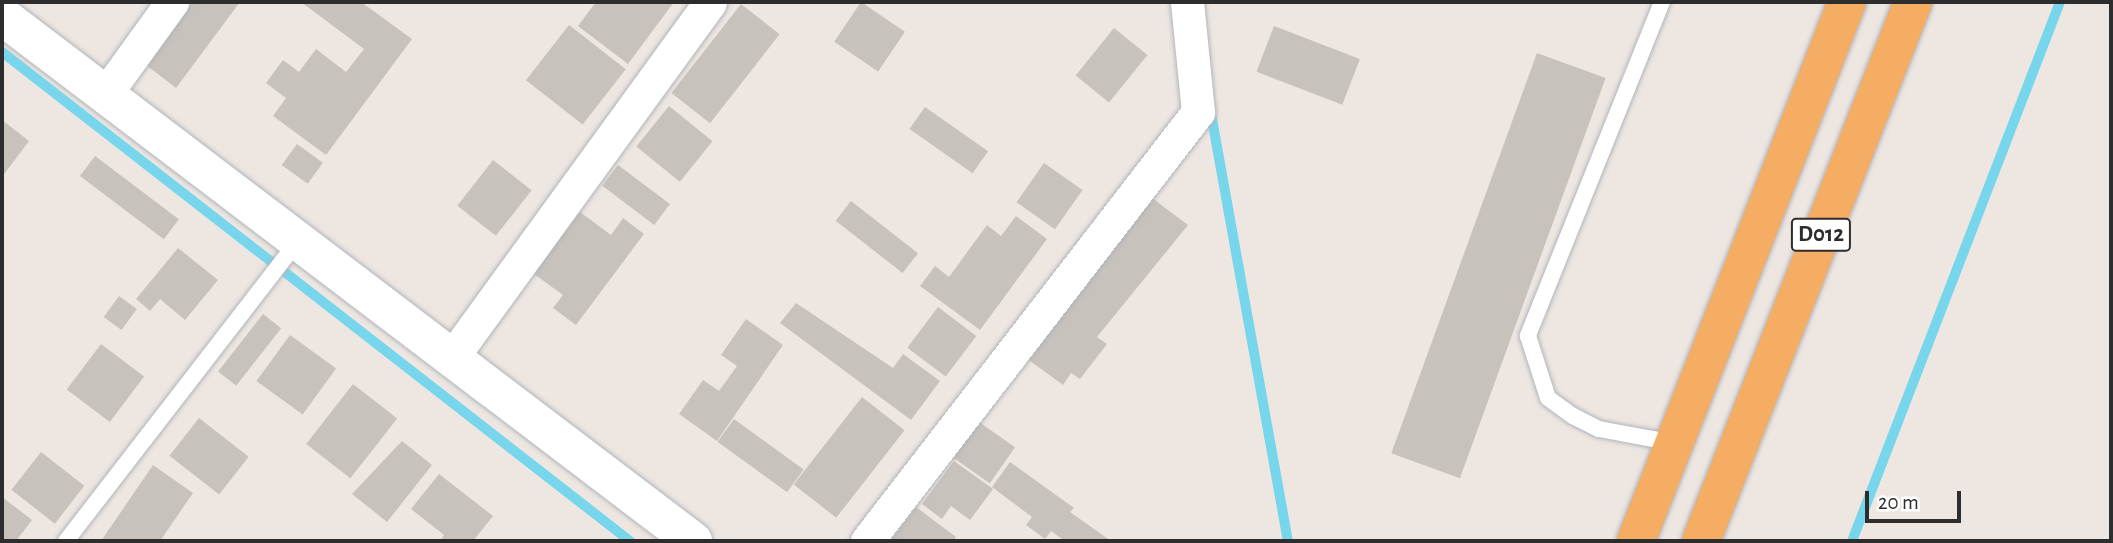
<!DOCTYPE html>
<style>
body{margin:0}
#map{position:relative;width:2113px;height:543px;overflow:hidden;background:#eee7e1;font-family:"Alegreya Sans",sans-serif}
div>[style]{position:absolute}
.stream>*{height:10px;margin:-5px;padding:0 5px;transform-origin:5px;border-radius:5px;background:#78d6ec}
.building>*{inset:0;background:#c7c2bc;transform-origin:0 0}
.roads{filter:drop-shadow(0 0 2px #b1b4bd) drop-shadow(0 0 2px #b1b4bd)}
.service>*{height:16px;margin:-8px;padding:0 8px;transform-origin:8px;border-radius:8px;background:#fff}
.minor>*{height:33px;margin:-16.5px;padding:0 16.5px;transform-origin:16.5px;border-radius:16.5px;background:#fff}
.tertiary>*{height:38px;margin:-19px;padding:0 19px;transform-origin:19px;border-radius:19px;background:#fff}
.trunk>*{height:38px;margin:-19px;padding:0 19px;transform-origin:19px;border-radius:19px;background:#f4ad63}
span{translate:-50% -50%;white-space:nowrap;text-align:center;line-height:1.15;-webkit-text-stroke:5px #fff;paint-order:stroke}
.shield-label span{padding:2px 5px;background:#fff;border:2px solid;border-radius:5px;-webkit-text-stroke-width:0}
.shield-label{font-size:23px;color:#2d2d2d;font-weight:700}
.frame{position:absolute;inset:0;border:4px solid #2d2d2d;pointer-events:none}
.scale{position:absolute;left:1865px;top:491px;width:96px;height:32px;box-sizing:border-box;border:4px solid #2d2d2d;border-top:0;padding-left:9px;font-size:21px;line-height:24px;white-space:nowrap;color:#2d2d2d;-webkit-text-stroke:5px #fff;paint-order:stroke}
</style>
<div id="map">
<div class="stream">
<div style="left:2px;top:52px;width:796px;rotate:37.91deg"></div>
<div style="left:1210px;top:108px;width:440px;rotate:79.8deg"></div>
<div style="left:1852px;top:541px;width:578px;rotate:-68.9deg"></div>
</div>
<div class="building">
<div style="clip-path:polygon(193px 2px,240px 2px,176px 88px,146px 65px)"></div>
<div style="clip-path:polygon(301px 2px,361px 2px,412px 39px,326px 155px,273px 116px,286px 98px,266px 83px,283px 60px,299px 72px,316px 49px,346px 72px,364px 49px)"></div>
<div style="clip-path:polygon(596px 2px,674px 2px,628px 64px,578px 26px)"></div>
<div style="left:861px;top:2px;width:53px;height:48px;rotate:34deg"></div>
<div style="left:741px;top:4px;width:49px;height:113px;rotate:38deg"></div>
<div style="left:569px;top:25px;width:72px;height:70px;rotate:38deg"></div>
<div style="left:1274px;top:26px;width:92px;height:49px;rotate:21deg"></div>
<div style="left:1114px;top:28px;width:43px;height:61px;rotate:39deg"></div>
<div style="left:1537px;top:53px;width:73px;height:426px;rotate:20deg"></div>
<div style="left:669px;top:106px;width:56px;height:52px;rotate:39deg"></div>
<div style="left:925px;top:107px;width:77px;height:27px;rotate:35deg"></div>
<div style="clip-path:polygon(2px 120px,29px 141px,2px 177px)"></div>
<div style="left:297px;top:144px;width:32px;height:26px;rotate:36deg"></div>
<div style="left:95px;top:156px;width:105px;height:25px;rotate:37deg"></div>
<div style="left:493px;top:160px;width:49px;height:58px;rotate:38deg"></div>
<div style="left:1044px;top:163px;width:47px;height:48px;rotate:35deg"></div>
<div style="left:618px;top:165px;width:65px;height:26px;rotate:37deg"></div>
<div style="clip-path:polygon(1148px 195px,1188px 225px,1097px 337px,1107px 344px,1080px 379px,1071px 373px,1063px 385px,1026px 358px)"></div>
<div style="left:851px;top:201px;width:85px;height:25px;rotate:38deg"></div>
<div style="clip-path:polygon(580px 212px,611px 235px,623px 218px,644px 234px,576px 325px,553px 308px,563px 295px,534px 274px)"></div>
<div style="clip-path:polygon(1016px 216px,1047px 239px,980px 330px,920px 286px,935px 266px,949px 277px,987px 225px,1001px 236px)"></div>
<div style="clip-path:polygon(178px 248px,218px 280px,185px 320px,160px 299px,150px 311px,136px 299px)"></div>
<div style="left:119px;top:296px;width:22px;height:26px;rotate:36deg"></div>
<div style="clip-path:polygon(796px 303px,893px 368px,903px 354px,940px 381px,911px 420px,780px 323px)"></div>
<div style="left:938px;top:307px;width:48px;height:51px;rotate:37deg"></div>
<div style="left:263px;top:314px;width:23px;height:73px;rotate:38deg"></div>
<div style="clip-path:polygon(746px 319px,783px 345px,717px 441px,679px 414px,703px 380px,719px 391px,737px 366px,721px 355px)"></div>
<div style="left:290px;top:335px;width:57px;height:57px;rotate:36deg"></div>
<div style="left:101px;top:344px;width:54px;height:57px;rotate:37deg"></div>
<div style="left:353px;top:384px;width:56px;height:76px;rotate:38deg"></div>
<div style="left:862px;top:397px;width:54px;height:111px;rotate:38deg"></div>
<div style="left:199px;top:418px;width:63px;height:48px;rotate:38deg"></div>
<div style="left:734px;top:419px;width:86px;height:28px;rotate:36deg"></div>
<div style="left:979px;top:422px;width:44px;height:44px;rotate:35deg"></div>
<div style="clip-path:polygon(402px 441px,432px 465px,387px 522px,352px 494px)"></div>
<div style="left:41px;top:452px;width:55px;height:48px;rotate:38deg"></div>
<div style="clip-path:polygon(954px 461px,993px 489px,970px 520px,951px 506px,942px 519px,922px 504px)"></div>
<div style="clip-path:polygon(1010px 462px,1074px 508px,1070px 512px,1111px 541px,1065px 541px,1051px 531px,1045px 539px,1026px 525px,1032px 517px,992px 487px)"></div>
<div style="clip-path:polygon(153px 465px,193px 493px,160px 541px,101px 541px)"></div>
<div style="clip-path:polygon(439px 474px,493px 516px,473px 541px,440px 541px,444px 535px,411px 509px)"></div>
<div style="clip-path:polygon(2px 497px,32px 520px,16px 541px,2px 541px)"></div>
<div style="clip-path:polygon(916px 507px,956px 537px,953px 541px,890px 541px)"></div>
</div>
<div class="roads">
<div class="service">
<div style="left:1662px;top:2px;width:360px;rotate:111.9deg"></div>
<div style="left:1528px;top:336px;width:65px;rotate:72.1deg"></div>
<div style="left:1548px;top:398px;width:31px;rotate:36deg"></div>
<div style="left:1573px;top:416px;width:29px;rotate:27deg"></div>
<div style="left:1599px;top:429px;width:76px;rotate:10.6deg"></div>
<div style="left:66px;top:541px;width:378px;rotate:-52.3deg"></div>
</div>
<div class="minor">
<div style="left:104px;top:96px;width:116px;rotate:-54.1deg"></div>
<div style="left:453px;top:356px;width:437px;rotate:-54deg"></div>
<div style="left:867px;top:541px;width:542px;rotate:-52.35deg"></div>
<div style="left:1198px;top:112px;width:111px;rotate:-95.7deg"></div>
</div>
<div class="tertiary">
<div style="left:2px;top:16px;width:868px;rotate:37.23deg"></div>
</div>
<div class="trunk">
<div style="left:1636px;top:541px;width:579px;rotate:-68.62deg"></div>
<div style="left:1701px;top:541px;width:579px;rotate:-68.53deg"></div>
</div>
</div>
<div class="shield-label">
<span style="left:1821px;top:235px">D012</span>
</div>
<div class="frame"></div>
<div class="scale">20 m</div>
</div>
